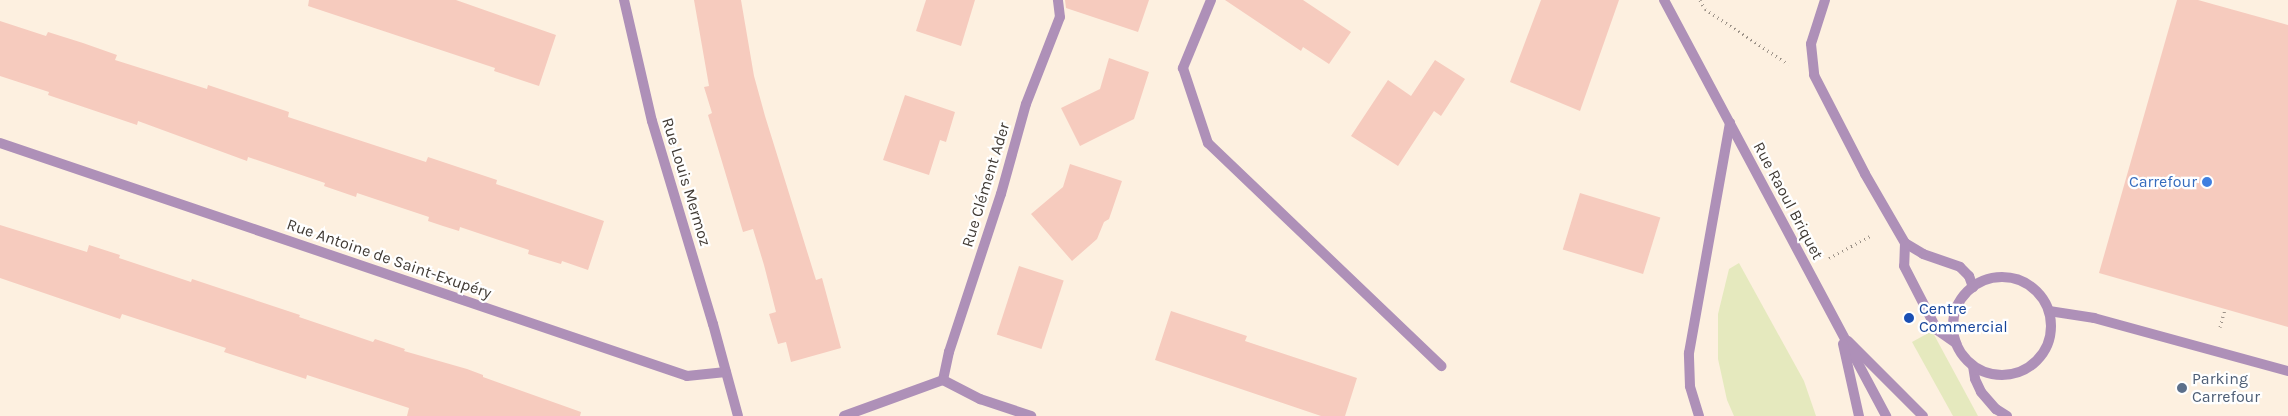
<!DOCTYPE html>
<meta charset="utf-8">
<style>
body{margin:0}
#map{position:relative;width:2288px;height:416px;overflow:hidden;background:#fdf0e0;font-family:Karla,sans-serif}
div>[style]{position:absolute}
.green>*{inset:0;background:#e5e9be}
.building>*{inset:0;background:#f6cbbe;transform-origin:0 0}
.path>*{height:3px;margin-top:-1.5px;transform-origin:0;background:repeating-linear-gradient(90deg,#9d9389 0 1px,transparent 0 5px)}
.service>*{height:10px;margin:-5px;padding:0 5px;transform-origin:5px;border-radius:5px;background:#ae90b8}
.minor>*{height:10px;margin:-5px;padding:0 5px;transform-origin:5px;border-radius:5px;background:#ae90b8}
.minor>.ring{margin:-5px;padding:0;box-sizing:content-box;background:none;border:10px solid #ae90b8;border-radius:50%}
.tertiary>*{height:10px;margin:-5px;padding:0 5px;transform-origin:5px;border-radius:5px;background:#ae90b8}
.dots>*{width:14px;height:14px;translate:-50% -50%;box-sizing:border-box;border:2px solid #fff;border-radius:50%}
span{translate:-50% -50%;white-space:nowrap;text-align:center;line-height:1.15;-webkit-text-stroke:4.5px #fff;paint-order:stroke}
.street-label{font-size:16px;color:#403a34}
.shop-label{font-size:16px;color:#366cbe}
.right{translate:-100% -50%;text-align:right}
.transit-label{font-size:16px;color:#164399}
.left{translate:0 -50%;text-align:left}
.service-label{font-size:16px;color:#4e5e75}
</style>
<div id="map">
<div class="green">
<div style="clip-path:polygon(1739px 263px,1804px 381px,1816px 416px,1734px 416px,1727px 400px,1718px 359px,1718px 314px,1729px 269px)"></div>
<div style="clip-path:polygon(1932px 331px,1978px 416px,1953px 416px,1912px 342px)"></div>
</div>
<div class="building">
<div style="clip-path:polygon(309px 0,456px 0,556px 35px,539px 86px,494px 71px,495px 68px,308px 6px)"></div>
<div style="clip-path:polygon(694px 0,741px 0,754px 76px,765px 116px,816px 280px,822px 278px,841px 348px,791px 362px,786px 342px,778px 344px,769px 314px,776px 312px,764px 265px,753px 229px,743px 232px,708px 115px,712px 113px,704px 87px,709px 86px)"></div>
<div style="clip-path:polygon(926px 0,975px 0,961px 46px,916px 31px)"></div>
<div style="clip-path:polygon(1065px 0,1149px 0,1138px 32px,1066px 8px)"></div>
<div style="clip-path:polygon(1225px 0,1303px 0,1351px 32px,1329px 64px,1303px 47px,1301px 51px)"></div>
<div style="clip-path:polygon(1541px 0,1619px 0,1580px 111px,1510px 82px)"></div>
<div style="clip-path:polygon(2177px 0,2198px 0,2288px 25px,2288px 327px,2099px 273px)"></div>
<div style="clip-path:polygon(0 21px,46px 36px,48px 32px,83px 43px,117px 55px,115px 60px,207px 89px,208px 85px,289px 112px,288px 117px,426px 162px,428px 157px,497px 180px,496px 184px,604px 221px,588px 270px,562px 261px,561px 264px,528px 254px,529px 250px,460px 227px,459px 231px,443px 226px,428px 221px,429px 217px,357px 193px,356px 197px,324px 186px,325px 183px,248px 157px,247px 161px,138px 121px,137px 125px,48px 95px,49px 92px,0 76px)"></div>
<div style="clip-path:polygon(1109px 58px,1149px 72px,1134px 119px,1080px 146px,1061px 108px,1100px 89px)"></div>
<div style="clip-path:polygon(1435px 60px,1465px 79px,1441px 116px,1434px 111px,1398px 166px,1351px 136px,1388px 80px,1411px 96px)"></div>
<div style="clip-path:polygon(905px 95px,955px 112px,946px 142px,940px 140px,929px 175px,883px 160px)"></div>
<div style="clip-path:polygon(1070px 164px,1122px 181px,1109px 219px,1104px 222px,1097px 239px,1072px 261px,1031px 214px,1063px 187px)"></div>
<div style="left:1580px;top:193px;width:84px;height:59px;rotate:17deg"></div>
<div style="clip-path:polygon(0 225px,87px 252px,89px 245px,120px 255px,119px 258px,191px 282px,192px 279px,300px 315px,299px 317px,373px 342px,375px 339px,405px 349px,404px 351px,467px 369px,483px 375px,483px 377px,581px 412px,580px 416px,407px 416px,409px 408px,307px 375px,306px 379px,224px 352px,226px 348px,122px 314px,120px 319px,0 278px)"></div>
<div style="left:1019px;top:266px;width:47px;height:72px;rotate:18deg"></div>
<div style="clip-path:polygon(1171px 311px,1247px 336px,1245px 341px,1357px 378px,1345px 416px,1321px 416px,1155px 360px)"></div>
</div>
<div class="path">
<div style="left:1700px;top:0;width:10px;rotate:61deg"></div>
<div style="left:1705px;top:9px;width:100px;rotate:33.5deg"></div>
<div style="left:1829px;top:258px;width:49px;rotate:-28.1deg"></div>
<div style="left:2220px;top:327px;width:18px;rotate:-74deg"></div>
</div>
<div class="service">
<div style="left:1211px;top:0;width:74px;rotate:112.4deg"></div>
<div style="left:1183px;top:68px;width:79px;rotate:71.6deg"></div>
<div style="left:1208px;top:143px;width:323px;rotate:43.7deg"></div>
<div style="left:1825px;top:0;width:46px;rotate:107.7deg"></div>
<div style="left:1811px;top:44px;width:31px;rotate:84deg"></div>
<div style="left:1814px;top:75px;width:111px;rotate:62.7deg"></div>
<div style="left:1865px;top:174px;width:80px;rotate:59.9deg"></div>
<div style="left:1905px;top:243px;width:21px;rotate:31deg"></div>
<div style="left:1923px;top:254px;width:39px;rotate:19deg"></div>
<div style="left:1960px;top:267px;width:13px;rotate:45deg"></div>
<div style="left:1969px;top:276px;width:12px;rotate:70deg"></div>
<div style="left:1905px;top:243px;width:23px;rotate:92deg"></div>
<div style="left:1904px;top:266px;width:72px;rotate:62.7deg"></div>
<div style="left:1937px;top:330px;width:24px;rotate:35deg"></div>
</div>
<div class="minor">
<div style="left:624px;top:0;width:124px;rotate:77deg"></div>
<div style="left:652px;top:121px;width:212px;rotate:73.3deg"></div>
<div style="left:713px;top:324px;width:95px;rotate:74.8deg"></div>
<div style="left:0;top:143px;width:725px;rotate:18.73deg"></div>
<div style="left:687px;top:376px;width:39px;rotate:-6deg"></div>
<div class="ring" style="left:1953px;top:277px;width:88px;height:88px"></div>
<div style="left:2049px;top:311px;width:46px;rotate:8.8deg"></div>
<div style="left:2094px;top:318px;width:201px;rotate:15.3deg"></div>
<div style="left:1973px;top:366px;width:13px;rotate:81deg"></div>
<div style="left:1975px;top:379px;width:14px;rotate:65deg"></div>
<div style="left:1981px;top:392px;width:23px;rotate:49deg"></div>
<div style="left:1996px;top:409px;width:13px;rotate:32deg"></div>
<div style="left:943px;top:380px;width:29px;rotate:-78deg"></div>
<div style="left:949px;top:352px;width:166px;rotate:-71.8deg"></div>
<div style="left:1001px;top:194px;width:93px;rotate:-74.5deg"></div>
<div style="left:1026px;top:104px;width:93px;rotate:-68.7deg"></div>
<div style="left:1060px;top:17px;width:17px;rotate:-97deg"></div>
<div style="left:844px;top:416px;width:105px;rotate:-20deg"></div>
<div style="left:943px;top:380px;width:42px;rotate:27.2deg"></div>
<div style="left:980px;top:399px;width:54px;rotate:18.4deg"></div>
<div style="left:1699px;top:416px;width:31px;rotate:-107deg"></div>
<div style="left:1690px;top:386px;width:33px;rotate:-92deg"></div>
<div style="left:1689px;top:353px;width:234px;rotate:-79.9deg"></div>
</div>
<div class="tertiary">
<div style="left:1664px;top:0;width:472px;rotate:61.9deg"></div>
<div style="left:1848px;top:341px;width:106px;rotate:45deg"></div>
<div style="left:1843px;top:344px;width:74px;rotate:77.5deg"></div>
</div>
<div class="dots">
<div style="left:2207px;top:182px;background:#3f7fe0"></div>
<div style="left:1909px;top:318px;background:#1a4fb4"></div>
<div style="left:2182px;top:388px;background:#5c6f8a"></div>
</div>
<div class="street-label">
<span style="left:686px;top:182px;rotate:73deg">Rue Louis Mermoz</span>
<span style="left:986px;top:185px;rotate:-73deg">Rue Clément Ader</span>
<span style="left:1788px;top:201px;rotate:62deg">Rue Raoul Briquet</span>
<span style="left:389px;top:259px;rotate:19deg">Rue Antoine de Saint-Exupéry</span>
</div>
<div class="shop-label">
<span class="right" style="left:2197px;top:182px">Carrefour</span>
</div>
<div class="transit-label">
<span class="left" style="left:1919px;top:318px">Centre<br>Commercial</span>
</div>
<div class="service-label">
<span class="left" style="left:2192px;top:388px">Parking<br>Carrefour</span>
</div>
</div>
